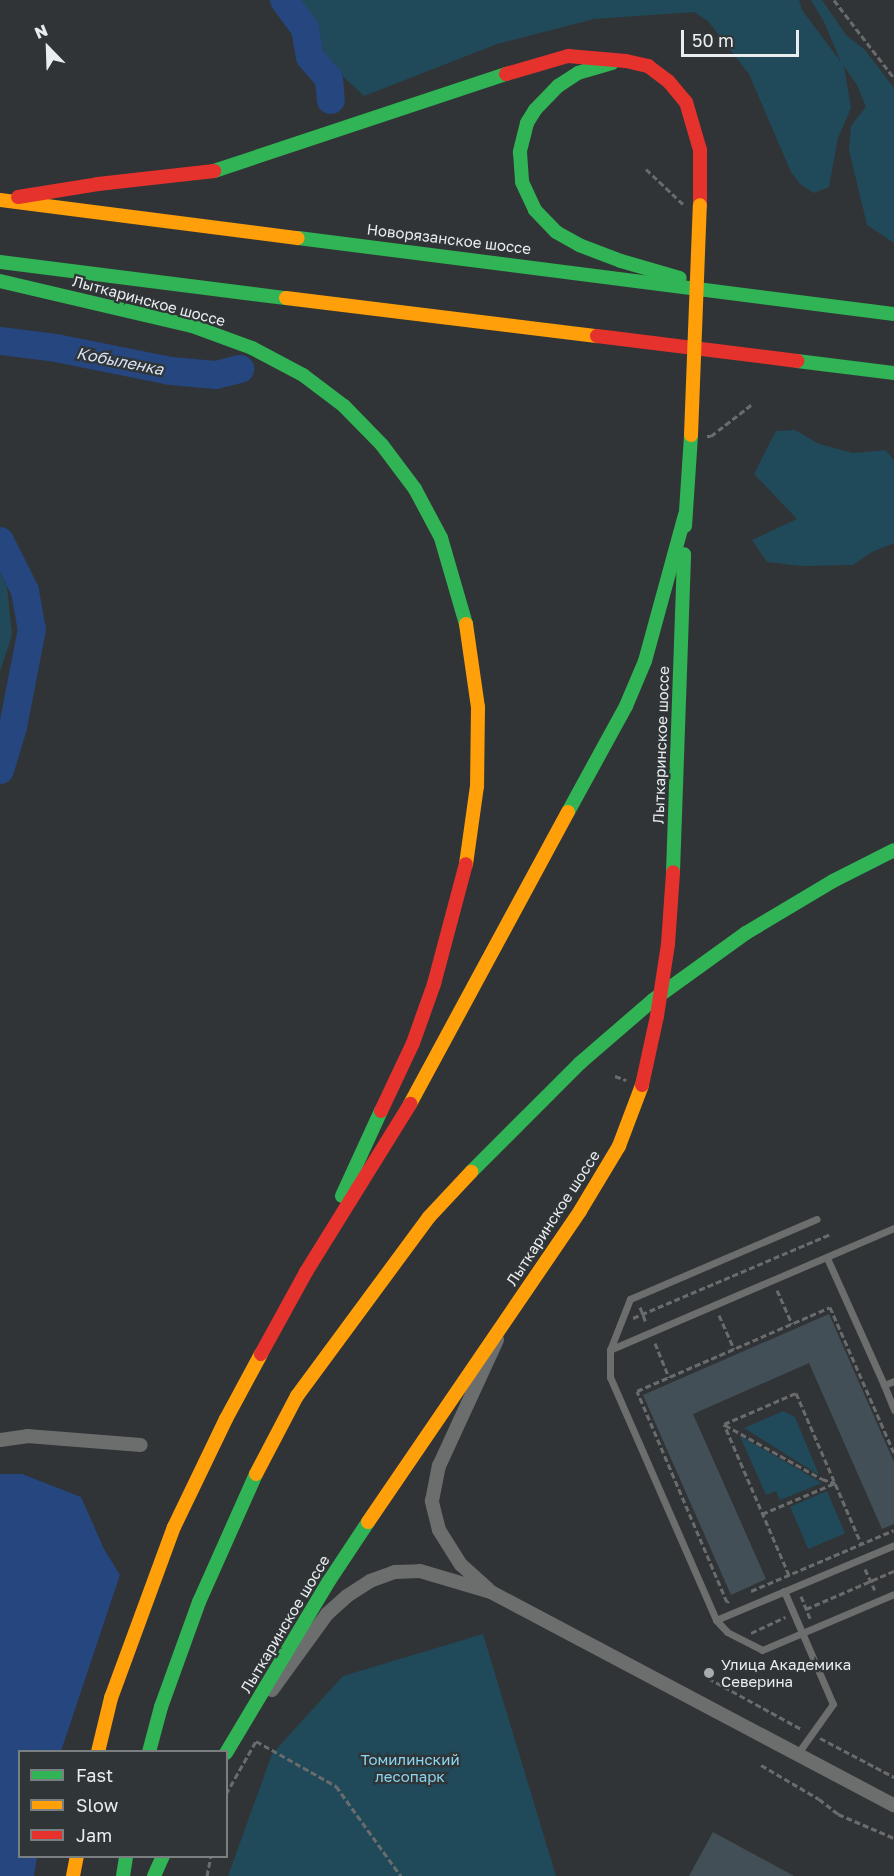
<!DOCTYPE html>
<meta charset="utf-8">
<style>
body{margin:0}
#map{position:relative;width:894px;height:1876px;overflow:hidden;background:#313436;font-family:"Golos Text",sans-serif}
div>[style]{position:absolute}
.green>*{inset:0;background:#204a59;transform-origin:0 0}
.water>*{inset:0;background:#25467e}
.river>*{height:28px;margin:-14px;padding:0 14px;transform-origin:14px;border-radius:14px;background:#25467e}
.building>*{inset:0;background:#434f57}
.path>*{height:3px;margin-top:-1.5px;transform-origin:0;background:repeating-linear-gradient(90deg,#696b6c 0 6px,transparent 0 9px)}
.lane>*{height:7px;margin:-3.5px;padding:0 3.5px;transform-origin:3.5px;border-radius:3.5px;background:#6c6e6e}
.street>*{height:14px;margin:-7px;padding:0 7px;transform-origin:7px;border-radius:7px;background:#6c6e6e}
.fast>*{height:14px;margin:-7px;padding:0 7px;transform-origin:7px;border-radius:7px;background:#30b455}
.slow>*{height:14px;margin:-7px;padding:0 7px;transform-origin:7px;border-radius:7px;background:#ff9f0a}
.jam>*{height:14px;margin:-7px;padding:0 7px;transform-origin:7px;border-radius:7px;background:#e5322d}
.slow-bridge>*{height:14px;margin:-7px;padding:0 7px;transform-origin:7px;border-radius:7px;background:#ff9f0a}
.jam-bridge>*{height:14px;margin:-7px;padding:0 7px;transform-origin:7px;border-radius:7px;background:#e5322d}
.dots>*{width:16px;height:16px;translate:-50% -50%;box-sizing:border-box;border:3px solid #303537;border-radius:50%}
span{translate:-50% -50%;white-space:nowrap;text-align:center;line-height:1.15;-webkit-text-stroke:4.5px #303537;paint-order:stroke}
.street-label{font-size:15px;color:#eaedef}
.poi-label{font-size:15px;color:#eaedef}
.left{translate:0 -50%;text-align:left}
.park-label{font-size:15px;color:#8bd6f2}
.water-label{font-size:16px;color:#d7e3f5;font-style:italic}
.legend{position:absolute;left:18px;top:1750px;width:210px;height:108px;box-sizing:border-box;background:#303537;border:2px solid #7a7f81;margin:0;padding:8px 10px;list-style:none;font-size:18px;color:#eaedef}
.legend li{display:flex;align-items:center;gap:12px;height:30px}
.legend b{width:30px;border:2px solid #7a7f81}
.north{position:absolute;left:18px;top:18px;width:60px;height:60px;-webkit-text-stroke:4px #303537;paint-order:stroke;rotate:337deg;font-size:16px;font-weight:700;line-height:24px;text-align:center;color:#eaedef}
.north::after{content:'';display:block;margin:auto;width:21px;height:27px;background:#eaedef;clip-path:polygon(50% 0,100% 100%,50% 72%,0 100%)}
.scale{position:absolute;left:681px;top:30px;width:118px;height:27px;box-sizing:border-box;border:3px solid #eaedef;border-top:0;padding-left:8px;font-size:18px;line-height:21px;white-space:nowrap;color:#eaedef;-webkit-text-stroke:4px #303537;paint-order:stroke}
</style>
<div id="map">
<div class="green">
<div style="clip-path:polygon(292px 0,799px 0,802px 10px,841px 62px,824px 22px,811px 0,822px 0,846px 35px,865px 50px,894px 88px,894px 243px,867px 225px,849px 150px,851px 126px,866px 107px,857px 85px,844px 66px,851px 108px,838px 138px,829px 187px,814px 193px,800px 184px,791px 172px,749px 74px,708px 21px,694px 12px,594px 19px,497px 44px,364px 96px,330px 64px,313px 27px)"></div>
<div style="clip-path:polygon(795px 430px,819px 444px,853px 453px,886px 450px,894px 461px,894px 543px,872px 552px,853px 565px,802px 566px,767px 562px,752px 540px,797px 519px,754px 474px,776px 431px)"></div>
<div style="clip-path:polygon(0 573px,7px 587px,12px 635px,0 671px)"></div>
<div style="clip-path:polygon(783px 1411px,795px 1417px,819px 1475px,744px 1428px)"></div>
<div style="clip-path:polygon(740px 1436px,822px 1483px,780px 1500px,776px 1491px,766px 1495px)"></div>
<div style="left:827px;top:1491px;width:46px;height:40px;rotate:67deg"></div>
<div style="clip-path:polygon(483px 1634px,556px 1876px,228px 1876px,272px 1754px,343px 1676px)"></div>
</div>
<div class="water">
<div style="clip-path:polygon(0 1474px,22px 1474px,81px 1497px,104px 1549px,120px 1575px,61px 1751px,20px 1752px,20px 1856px,37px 1857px,34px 1876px,0 1876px)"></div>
</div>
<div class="river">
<div style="left:284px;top:0;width:36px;rotate:54deg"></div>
<div style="left:305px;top:29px;width:28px;rotate:80deg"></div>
<div style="left:310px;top:57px;width:29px;rotate:49deg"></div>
<div style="left:329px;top:79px;width:21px;rotate:85deg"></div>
<div style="left:0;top:341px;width:56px;rotate:7.1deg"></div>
<div style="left:56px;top:348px;width:117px;rotate:11.3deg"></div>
<div style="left:171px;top:371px;width:45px;rotate:5.1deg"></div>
<div style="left:216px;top:375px;width:25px;rotate:-14deg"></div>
<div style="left:0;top:541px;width:56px;rotate:63.4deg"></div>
<div style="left:25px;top:591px;width:39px;rotate:80deg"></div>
<div style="left:32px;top:629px;width:100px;rotate:101deg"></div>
<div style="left:13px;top:727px;width:45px;rotate:106.8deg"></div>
</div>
<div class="building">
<div style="clip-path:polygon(829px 1314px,894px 1462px,894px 1524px,882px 1529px,809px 1363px,693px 1414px,766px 1579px,731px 1595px,643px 1395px)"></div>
<div style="clip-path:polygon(713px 1832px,794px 1876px,689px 1876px)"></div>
</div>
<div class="path">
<div style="left:834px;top:0;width:98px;rotate:52.4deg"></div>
<div style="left:646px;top:169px;width:51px;rotate:43.4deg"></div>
<div style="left:707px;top:436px;width:4px"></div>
<div style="left:711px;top:436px;width:51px;rotate:-37.8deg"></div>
<div style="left:615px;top:1076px;width:12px;rotate:20deg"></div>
<div style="left:777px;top:1290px;width:37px;rotate:66deg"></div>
<div style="left:640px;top:1307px;width:17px;rotate:69deg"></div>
<div style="left:719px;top:1315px;width:37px;rotate:66deg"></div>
<div style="left:633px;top:1318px;width:215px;rotate:-23deg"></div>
<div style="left:655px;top:1343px;width:37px;rotate:68deg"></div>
<div style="left:725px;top:1425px;width:111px;rotate:29.1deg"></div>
<div style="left:822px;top:1479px;width:14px;rotate:17deg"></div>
<div style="left:762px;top:1514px;width:79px;rotate:-23deg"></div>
<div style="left:865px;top:1569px;width:23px;rotate:65deg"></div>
<div style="left:789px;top:1575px;width:164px;rotate:-113.3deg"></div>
<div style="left:724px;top:1424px;width:78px;rotate:-23.3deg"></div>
<div style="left:796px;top:1393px;width:163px;rotate:66.6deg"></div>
<div style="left:751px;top:1591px;width:155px;rotate:-23.1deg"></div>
<div style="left:801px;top:1596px;width:24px;rotate:68deg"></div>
<div style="left:729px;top:1601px;width:2px;rotate:153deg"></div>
<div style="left:727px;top:1602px;width:229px;rotate:-113.1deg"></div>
<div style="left:637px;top:1391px;width:210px;rotate:-23.5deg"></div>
<div style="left:830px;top:1307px;width:159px;rotate:66.3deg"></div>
<div style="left:806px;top:1609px;width:96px;rotate:-23.4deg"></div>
<div style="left:751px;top:1633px;width:38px;rotate:-25deg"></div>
<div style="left:708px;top:1678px;width:106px;rotate:28.7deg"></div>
<div style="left:820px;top:1738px;width:84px;rotate:27.8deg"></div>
<div style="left:761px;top:1765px;width:67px;rotate:30.4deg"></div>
<div style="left:819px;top:1799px;width:24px;rotate:38deg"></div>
<div style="left:838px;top:1814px;width:61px;rotate:23.2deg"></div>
<div style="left:226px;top:1794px;width:61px;rotate:-60.5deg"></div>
<div style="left:256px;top:1741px;width:92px;rotate:29.4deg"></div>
<div style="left:336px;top:1786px;width:111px;rotate:54.2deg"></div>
<div style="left:207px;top:1876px;width:20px;rotate:-79deg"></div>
</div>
<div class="lane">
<div style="left:894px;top:1228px;width:309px;rotate:156.8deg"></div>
<div style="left:610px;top:1350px;width:27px;rotate:90deg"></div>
<div style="left:610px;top:1377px;width:265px;rotate:66.4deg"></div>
<div style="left:716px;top:1620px;width:16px;rotate:47deg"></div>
<div style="left:727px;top:1632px;width:39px;rotate:27deg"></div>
<div style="left:762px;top:1650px;width:143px;rotate:-23deg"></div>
<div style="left:827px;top:1258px;width:139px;rotate:65.8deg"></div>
<div style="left:610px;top:1350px;width:55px;rotate:-68.6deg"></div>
<div style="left:630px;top:1299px;width:203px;rotate:-23.2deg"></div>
<div style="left:894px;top:1381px;width:11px;rotate:158deg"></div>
<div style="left:884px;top:1385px;width:27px;rotate:68deg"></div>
<div style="left:784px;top:1591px;width:123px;rotate:66.6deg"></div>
<div style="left:833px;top:1704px;width:60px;rotate:125.5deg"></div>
<div style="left:716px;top:1620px;width:193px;rotate:-22.8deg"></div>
</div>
<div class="street">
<div style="left:0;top:1440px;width:27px;rotate:-8deg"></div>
<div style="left:27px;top:1436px;width:114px;rotate:4.5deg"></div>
<div style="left:488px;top:1589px;width:36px;rotate:-138deg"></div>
<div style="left:461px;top:1565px;width:41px;rotate:-122.2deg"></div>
<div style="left:439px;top:1530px;width:30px;rotate:-104deg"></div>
<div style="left:432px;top:1501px;width:36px;rotate:-79deg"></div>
<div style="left:439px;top:1466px;width:139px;rotate:-65.3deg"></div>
<div style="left:272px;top:1690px;width:94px;rotate:-54.1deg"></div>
<div style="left:327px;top:1614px;width:27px;rotate:-42deg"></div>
<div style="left:347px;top:1596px;width:27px;rotate:-33deg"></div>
<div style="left:370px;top:1581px;width:27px;rotate:-20deg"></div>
<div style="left:395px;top:1572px;width:25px;rotate:-2deg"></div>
<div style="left:420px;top:1571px;width:74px;rotate:16.5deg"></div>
<div style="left:491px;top:1592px;width:456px;rotate:27.9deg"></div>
</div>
<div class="fast">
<div style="left:612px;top:63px;width:35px;rotate:164deg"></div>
<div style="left:578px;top:73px;width:24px;rotate:147deg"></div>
<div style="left:558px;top:86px;width:33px;rotate:134deg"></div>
<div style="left:535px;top:110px;width:15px;rotate:122deg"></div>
<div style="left:527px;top:123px;width:30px;rotate:104deg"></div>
<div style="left:520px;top:152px;width:30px;rotate:86deg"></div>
<div style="left:522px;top:182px;width:31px;rotate:65deg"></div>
<div style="left:535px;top:210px;width:30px;rotate:46deg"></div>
<div style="left:556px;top:232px;width:26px;rotate:29deg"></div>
<div style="left:579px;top:245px;width:45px;rotate:20.9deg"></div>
<div style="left:621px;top:261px;width:61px;rotate:16.1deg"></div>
<div style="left:214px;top:171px;width:308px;rotate:-18.4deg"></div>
<div style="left:298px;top:238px;width:601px;rotate:7.27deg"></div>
<div style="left:0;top:262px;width:288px;rotate:7.2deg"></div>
<div style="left:0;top:281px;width:197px;rotate:13.2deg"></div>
<div style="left:192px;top:326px;width:64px;rotate:20.1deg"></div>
<div style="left:252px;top:348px;width:58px;rotate:27.9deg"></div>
<div style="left:303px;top:375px;width:51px;rotate:37.1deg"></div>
<div style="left:344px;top:406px;width:54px;rotate:45.7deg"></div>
<div style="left:382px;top:445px;width:55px;rotate:53.1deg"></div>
<div style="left:415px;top:489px;width:55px;rotate:62deg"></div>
<div style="left:441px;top:538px;width:90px;rotate:73.8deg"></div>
<div style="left:797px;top:361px;width:98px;rotate:7.1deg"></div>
<div style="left:685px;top:526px;width:91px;rotate:-86.2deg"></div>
<div style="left:568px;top:812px;width:121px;rotate:-61.3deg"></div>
<div style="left:626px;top:706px;width:49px;rotate:-67.1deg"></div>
<div style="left:645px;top:661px;width:151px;rotate:-74.7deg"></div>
<div style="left:673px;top:872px;width:318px;rotate:-88deg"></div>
<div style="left:471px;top:1172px;width:154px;rotate:-45deg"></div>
<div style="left:580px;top:1063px;width:96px;rotate:-40.8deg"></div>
<div style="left:653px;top:1000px;width:115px;rotate:-35.8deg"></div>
<div style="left:746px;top:933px;width:101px;rotate:-30.9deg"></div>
<div style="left:833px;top:881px;width:68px;rotate:-26.9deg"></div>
<div style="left:342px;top:1196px;width:94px;rotate:-65.4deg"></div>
<div style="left:149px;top:1752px;width:47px;rotate:-75.1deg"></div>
<div style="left:161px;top:1707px;width:112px;rotate:-70.1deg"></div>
<div style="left:199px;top:1602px;width:140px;rotate:-66deg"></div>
<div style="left:226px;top:1753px;width:200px;rotate:-59.1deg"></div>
<div style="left:329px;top:1581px;width:71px;rotate:-56.5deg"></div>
<div style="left:123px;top:1876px;width:20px;rotate:-81deg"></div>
<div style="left:154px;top:1876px;width:22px;rotate:-66deg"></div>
</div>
<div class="slow">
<div style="left:0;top:200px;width:300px;rotate:7.3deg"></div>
<div style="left:286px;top:298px;width:313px;rotate:7deg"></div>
<div style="left:466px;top:624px;width:84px;rotate:81.8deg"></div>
<div style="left:478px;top:707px;width:79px;rotate:90.7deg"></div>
<div style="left:477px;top:786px;width:79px;rotate:98deg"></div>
<div style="left:410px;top:1104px;width:332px;rotate:-61.6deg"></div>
<div style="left:256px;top:1474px;width:88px;rotate:-62.3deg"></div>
<div style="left:297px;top:1396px;width:222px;rotate:-53.6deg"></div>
<div style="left:429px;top:1217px;width:62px;rotate:-47deg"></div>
<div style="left:368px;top:1522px;width:376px;rotate:-55.7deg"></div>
<div style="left:580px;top:1211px;width:76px;rotate:-59deg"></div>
<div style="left:619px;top:1146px;width:65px;rotate:-69.3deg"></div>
<div style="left:98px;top:1752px;width:56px;rotate:-76.5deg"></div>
<div style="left:111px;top:1698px;width:182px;rotate:-69.8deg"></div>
<div style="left:174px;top:1527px;width:120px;rotate:-64.3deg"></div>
<div style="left:226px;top:1419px;width:74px;rotate:-61.7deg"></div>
<div style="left:73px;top:1876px;width:20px;rotate:-79deg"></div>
</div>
<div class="jam">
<div style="left:506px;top:74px;width:65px;rotate:-16.2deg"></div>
<div style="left:568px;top:56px;width:58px;rotate:4.9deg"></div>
<div style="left:626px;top:61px;width:23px;rotate:13deg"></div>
<div style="left:648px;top:66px;width:26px;rotate:37deg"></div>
<div style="left:669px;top:82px;width:26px;rotate:50deg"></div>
<div style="left:686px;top:102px;width:50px;rotate:73.7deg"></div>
<div style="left:700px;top:150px;width:55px;rotate:90deg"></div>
<div style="left:18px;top:197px;width:81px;rotate:-9.2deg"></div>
<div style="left:98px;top:184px;width:117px;rotate:-6.4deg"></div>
<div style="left:597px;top:336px;width:202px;rotate:7.1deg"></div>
<div style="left:381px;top:1111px;width:75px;rotate:-64.8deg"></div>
<div style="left:413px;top:1043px;width:63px;rotate:-70.4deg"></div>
<div style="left:434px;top:984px;width:124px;rotate:-75.1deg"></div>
<div style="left:261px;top:1354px;width:94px;rotate:-61.2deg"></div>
<div style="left:306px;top:1272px;width:198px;rotate:-58.2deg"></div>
</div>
<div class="slow-bridge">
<div style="left:691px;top:435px;width:230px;rotate:-87.8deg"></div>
</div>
<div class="jam-bridge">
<div style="left:642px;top:1085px;width:71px;rotate:-77.7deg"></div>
<div style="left:657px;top:1016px;width:73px;rotate:-81.3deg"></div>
<div style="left:668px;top:944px;width:72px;rotate:-86deg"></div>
</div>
<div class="dots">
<div style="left:709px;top:1673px;background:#a9acae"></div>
</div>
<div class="street-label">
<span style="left:449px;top:239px;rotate:7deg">Новорязанское шоссе</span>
<span style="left:149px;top:301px;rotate:15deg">Лыткаринское шоссе</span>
<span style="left:661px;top:745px;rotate:-88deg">Лыткаринское шоссе</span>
<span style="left:553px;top:1218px;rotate:-57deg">Лыткаринское шоссе</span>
<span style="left:285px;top:1624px;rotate:-59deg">Лыткаринское шоссе</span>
</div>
<div class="poi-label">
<span class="left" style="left:721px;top:1673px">Улица Академика<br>Северина</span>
</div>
<div class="park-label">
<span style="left:410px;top:1768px">Томилинский<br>лесопарк</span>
</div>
<div class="water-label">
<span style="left:120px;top:361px;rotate:11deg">Кобыленка</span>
</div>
<ul class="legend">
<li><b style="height:8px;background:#30b455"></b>Fast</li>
<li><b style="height:8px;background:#ff9f0a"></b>Slow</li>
<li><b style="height:8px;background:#e5322d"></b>Jam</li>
</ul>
<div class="north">N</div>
<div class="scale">50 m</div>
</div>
